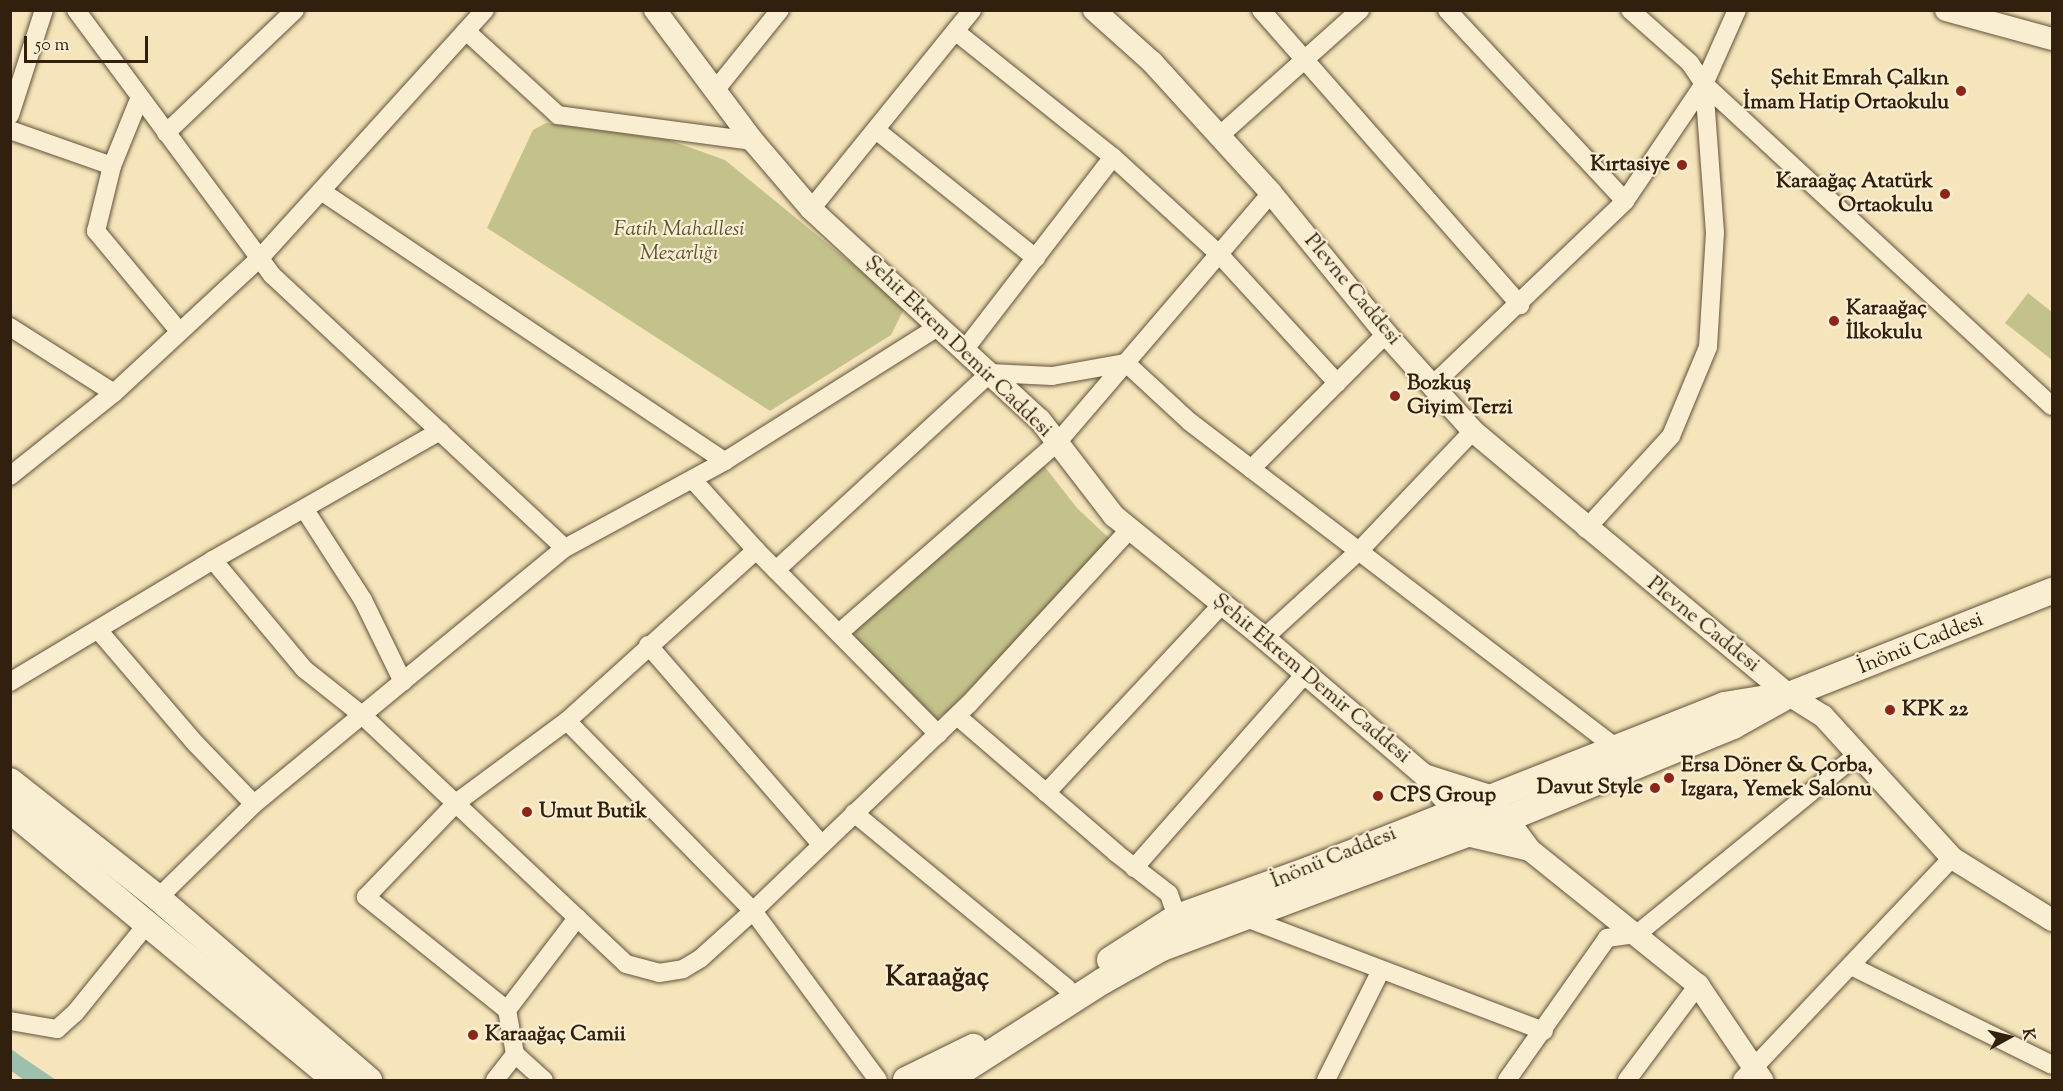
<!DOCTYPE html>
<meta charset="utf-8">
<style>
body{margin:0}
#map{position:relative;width:2063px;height:1091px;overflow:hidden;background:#f6e5ba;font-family:"Sorts Mill Goudy",serif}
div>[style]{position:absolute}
.green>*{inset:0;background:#c4c28b}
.water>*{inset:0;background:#9dbfac}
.roads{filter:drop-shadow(0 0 2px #625139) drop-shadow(0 0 2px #625139)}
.minor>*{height:18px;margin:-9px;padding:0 9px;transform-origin:9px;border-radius:9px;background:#f9eed2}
.tertiary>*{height:22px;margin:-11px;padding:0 11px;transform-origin:11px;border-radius:11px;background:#f9eed2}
.secondary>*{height:26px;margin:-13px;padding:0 13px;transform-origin:13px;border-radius:13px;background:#f9eed2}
.dots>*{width:16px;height:16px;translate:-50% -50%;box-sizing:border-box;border:3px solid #f9eed2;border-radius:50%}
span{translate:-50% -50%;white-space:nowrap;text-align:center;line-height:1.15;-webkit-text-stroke:4.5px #f9eed2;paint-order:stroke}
.poi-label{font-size:21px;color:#31200e;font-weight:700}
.right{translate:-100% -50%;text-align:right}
.left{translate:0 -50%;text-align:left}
.park-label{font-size:21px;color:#5d5134;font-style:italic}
.street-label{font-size:21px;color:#31200e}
.district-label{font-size:27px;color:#31200e;font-weight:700}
.frame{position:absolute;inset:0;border:12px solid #31200e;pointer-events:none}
.north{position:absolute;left:1979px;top:1007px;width:60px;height:60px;-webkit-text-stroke:4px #f9eed2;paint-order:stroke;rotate:82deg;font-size:16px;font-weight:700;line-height:24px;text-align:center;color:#31200e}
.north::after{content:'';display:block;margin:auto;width:21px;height:27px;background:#31200e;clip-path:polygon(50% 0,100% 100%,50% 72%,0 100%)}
.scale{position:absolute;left:24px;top:36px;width:124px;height:27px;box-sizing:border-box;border:3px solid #31200e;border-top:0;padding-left:8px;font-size:18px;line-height:21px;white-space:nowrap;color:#31200e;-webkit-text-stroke:4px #f9eed2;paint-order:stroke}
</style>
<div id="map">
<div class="green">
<div style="clip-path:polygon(546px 123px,669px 140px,725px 160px,905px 307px,891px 335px,770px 411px,487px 228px,533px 130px)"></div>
<div style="clip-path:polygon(2028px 293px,2052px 312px,2052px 360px,2005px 323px)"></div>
<div style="clip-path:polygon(1041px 462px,1077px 508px,1112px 541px,947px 712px,934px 720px,856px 640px,855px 629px)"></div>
</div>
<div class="water">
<div style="clip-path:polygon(11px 1049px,25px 1059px,56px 1080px,24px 1080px,11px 1071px)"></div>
</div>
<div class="roads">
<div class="minor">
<div style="left:76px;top:10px;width:330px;rotate:53.5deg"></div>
<div style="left:272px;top:275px;width:400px;rotate:43deg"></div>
<div style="left:1261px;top:10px;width:393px;rotate:48.7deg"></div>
<div style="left:1447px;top:10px;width:261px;rotate:47deg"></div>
<div style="left:466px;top:31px;width:125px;rotate:42.4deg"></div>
<div style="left:558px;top:115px;width:197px;rotate:7.6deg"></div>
<div style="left:955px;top:31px;width:202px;rotate:38.6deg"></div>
<div style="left:1113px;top:157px;width:144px;rotate:42.5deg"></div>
<div style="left:1219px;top:254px;width:175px;rotate:47.5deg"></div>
<div style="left:1704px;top:84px;width:474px;rotate:42.8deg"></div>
<div style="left:717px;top:88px;width:100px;rotate:-51.1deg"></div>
<div style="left:140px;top:97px;width:74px;rotate:112.1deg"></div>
<div style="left:112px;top:166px;width:67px;rotate:103.8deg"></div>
<div style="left:96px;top:231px;width:131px;rotate:50.3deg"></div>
<div style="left:10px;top:115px;width:110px;rotate:-72.1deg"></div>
<div style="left:10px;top:130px;width:108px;rotate:19.4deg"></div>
<div style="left:876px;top:130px;width:205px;rotate:38.7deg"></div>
<div style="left:166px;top:133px;width:178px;rotate:-43.6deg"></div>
<div style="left:1218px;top:137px;width:191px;rotate:-41.8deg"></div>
<div style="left:321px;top:191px;width:486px;rotate:33.8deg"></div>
<div style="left:811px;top:209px;width:256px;rotate:-51deg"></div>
<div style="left:10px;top:327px;width:123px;rotate:32.4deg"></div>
<div style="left:965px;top:349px;width:242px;rotate:-52.4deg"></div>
<div style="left:1435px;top:388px;width:11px;rotate:-63deg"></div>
<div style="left:1440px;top:378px;width:256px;rotate:-43.7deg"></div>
<div style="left:1625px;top:201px;width:141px;rotate:-56deg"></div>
<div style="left:1704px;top:84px;width:81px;rotate:-66deg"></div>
<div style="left:1251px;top:469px;width:191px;rotate:-45deg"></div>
<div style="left:10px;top:476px;width:133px;rotate:-38.6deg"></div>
<div style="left:114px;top:393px;width:199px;rotate:-42.8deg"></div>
<div style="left:260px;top:258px;width:335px;rotate:-47.8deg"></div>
<div style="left:693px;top:480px;width:94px;rotate:48deg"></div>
<div style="left:756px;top:550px;width:259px;rotate:45.3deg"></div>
<div style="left:305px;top:510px;width:107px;rotate:57.2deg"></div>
<div style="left:363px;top:600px;width:91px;rotate:64deg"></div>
<div style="left:1586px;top:529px;width:126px;rotate:-47.6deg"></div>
<div style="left:1671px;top:436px;width:96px;rotate:-67.4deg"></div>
<div style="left:1708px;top:347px;width:114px;rotate:-86.5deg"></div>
<div style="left:1715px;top:233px;width:149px;rotate:-94.2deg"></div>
<div style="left:1704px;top:84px;width:25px;rotate:-124deg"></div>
<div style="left:1690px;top:63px;width:80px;rotate:-138.5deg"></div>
<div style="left:213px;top:560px;width:142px;rotate:50.1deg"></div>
<div style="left:304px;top:669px;width:74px;rotate:38.4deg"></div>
<div style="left:362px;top:715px;width:363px;rotate:43.3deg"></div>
<div style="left:626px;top:964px;width:34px;rotate:15deg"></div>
<div style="left:659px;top:973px;width:24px;rotate:-9deg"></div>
<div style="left:683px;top:969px;width:21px;rotate:-31deg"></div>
<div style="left:701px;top:958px;width:70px;rotate:-42.1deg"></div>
<div style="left:753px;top:911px;width:299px;rotate:-43.8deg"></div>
<div style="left:969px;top:704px;width:238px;rotate:-47.4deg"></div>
<div style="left:776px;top:570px;width:291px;rotate:-42.6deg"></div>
<div style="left:990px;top:373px;width:62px;rotate:2.8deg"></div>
<div style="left:1052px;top:376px;width:75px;rotate:-10deg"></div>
<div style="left:1126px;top:363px;width:87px;rotate:42.7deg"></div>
<div style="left:1190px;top:422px;width:535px;rotate:37.41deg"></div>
<div style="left:99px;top:631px;width:149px;rotate:49.4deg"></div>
<div style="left:196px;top:744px;width:83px;rotate:46deg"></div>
<div style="left:840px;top:632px;width:288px;rotate:-41.1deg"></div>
<div style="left:1057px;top:443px;width:329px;rotate:-49.4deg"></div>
<div style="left:1264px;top:638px;width:129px;rotate:-42.5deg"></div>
<div style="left:1359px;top:551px;width:166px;rotate:-46.5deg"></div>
<div style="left:648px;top:645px;width:264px;rotate:49deg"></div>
<div style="left:10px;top:682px;width:237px;rotate:-31deg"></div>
<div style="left:213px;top:560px;width:261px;rotate:-29.6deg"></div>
<div style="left:957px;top:716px;width:210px;rotate:40.7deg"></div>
<div style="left:1116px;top:853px;width:67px;rotate:37.7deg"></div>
<div style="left:1169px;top:894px;width:24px;rotate:71deg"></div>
<div style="left:567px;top:721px;width:266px;rotate:45.6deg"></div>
<div style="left:753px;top:911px;width:210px;rotate:53.5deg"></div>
<div style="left:1046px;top:793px;width:258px;rotate:-47deg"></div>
<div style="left:854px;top:813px;width:276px;rotate:39.4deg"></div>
<div style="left:1134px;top:868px;width:260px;rotate:-48.6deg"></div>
<div style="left:158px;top:898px;width:134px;rotate:-44.4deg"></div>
<div style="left:254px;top:804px;width:403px;rotate:-39.5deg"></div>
<div style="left:565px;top:548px;width:182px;rotate:-28.5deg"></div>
<div style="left:725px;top:461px;width:253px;rotate:-32.2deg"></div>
<div style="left:1241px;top:916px;width:324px;rotate:20.8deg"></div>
<div style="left:1851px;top:966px;width:224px;rotate:26.2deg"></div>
<div style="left:507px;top:1010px;width:181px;rotate:-141.3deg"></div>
<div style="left:366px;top:897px;width:130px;rotate:-46.2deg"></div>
<div style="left:456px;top:803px;width:138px;rotate:-36.5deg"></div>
<div style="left:567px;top:721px;width:255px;rotate:-42.1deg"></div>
<div style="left:10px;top:1021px;width:48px;rotate:9.7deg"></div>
<div style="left:57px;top:1029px;width:24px;rotate:-42deg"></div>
<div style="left:75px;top:1013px;width:114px;rotate:-51deg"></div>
<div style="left:515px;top:1054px;width:39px;rotate:42deg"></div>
<div style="left:495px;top:1080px;width:33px;rotate:-52deg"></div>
<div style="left:515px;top:1054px;width:45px;rotate:-100.3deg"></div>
<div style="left:507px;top:1010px;width:116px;rotate:-52.7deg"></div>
<div style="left:1326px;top:1080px;width:123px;rotate:-63.4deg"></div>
<div style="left:1507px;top:1080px;width:174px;rotate:-54.8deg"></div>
<div style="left:1607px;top:938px;width:30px;rotate:-8deg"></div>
<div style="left:1637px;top:934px;width:285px;rotate:-39.2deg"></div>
<div style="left:1627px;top:1080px;width:119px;rotate:-53.2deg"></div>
<div style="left:1742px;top:1080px;width:306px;rotate:-46.6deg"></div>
</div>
<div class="tertiary">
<div style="left:655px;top:10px;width:164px;rotate:53.2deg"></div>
<div style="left:753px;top:141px;width:89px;rotate:49.5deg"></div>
<div style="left:811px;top:209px;width:311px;rotate:42.7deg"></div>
<div style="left:1040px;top:420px;width:121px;rotate:52.4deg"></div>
<div style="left:1114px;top:516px;width:193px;rotate:39.1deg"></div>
<div style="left:1264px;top:638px;width:211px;rotate:40.6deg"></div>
<div style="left:1094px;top:10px;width:78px;rotate:41.9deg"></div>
<div style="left:1152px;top:62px;width:177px;rotate:47.7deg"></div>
<div style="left:1271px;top:193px;width:182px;rotate:50.8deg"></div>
<div style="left:1386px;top:334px;width:130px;rotate:48.1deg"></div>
<div style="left:1473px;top:431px;width:412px;rotate:39.9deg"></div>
<div style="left:1789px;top:695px;width:40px;rotate:32deg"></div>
<div style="left:1823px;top:716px;width:192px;rotate:47.7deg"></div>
<div style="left:1952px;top:858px;width:118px;rotate:31.8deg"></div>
<div style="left:1946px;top:10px;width:110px;rotate:15.3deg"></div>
<div style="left:1424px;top:775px;width:69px;rotate:17.7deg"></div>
<div style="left:1490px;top:796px;width:67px;rotate:53.5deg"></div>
<div style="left:1530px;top:850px;width:65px;rotate:-166.6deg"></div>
<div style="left:1467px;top:835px;width:28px;rotate:-117deg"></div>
<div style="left:1454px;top:810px;width:46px;rotate:-130.6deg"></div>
<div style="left:1530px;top:850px;width:216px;rotate:38.8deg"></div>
<div style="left:1698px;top:985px;width:115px;rotate:56deg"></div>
</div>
<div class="secondary">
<div style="left:10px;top:781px;width:189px;rotate:38.3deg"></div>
<div style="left:158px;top:898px;width:279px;rotate:40.8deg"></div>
<div style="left:10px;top:810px;width:423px;rotate:39.7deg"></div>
<div style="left:1110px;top:960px;width:80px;rotate:-32.7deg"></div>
<div style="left:1177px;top:917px;width:139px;rotate:-19.7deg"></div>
<div style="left:1308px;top:870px;width:448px;rotate:-21.6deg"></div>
<div style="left:1724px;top:705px;width:51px;rotate:-9.1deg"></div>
<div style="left:906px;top:1080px;width:75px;rotate:-26.2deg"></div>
<div style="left:948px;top:1080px;width:184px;rotate:-32.6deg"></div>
<div style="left:1103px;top:981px;width:68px;rotate:-29.2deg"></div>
<div style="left:1162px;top:948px;width:371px;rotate:-20.5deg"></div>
<div style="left:1509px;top:818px;width:242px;rotate:-22.3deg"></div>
<div style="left:1733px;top:726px;width:64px;rotate:-29deg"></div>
<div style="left:1789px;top:695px;width:283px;rotate:-21.6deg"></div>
</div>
</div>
<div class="dots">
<div style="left:1961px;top:91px;background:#8f2418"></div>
<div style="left:1682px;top:165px;background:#8f2418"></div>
<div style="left:1945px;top:194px;background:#8f2418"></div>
<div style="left:1834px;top:321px;background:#8f2418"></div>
<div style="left:1395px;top:396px;background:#8f2418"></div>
<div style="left:1890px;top:710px;background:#8f2418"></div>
<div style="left:1669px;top:778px;background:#8f2418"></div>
<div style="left:1655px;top:788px;background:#8f2418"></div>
<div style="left:1378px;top:796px;background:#8f2418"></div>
<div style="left:527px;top:812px;background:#8f2418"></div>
<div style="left:473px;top:1035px;background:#8f2418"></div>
</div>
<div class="poi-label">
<span class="right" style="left:1949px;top:91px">Şehit Emrah Çalkın<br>İmam Hatip Ortaokulu</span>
<span class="right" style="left:1670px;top:165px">Kırtasiye</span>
<span class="right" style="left:1933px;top:194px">Karaağaç Atatürk<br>Ortaokulu</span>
<span class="left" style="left:1846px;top:321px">Karaağaç<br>İlkokulu</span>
<span class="left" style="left:1407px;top:396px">Bozkuş<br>Giyim Terzi</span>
<span class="left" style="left:1902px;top:710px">KPK 22</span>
<span class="left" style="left:1681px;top:778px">Ersa Döner &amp; Çorba,<br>Izgara, Yemek Salonu</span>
<span class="right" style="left:1643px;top:788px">Davut Style</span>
<span class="left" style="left:1390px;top:796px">CPS Group</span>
<span class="left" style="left:539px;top:812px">Umut Butik</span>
<span class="left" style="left:485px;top:1035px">Karaağaç Camii</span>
</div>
<div class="park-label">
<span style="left:679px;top:242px">Fatih Mahallesi<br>Mezarlığı</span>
</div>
<div class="street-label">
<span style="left:1352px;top:290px;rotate:50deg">Plevne Caddesi</span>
<span style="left:958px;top:347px;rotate:44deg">Şehit Ekrem Demir Caddesi</span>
<span style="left:1703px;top:625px;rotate:39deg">Plevne Caddesi</span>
<span style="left:1921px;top:644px;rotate:-22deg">İnönü Caddesi</span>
<span style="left:1311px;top:679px;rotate:40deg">Şehit Ekrem Demir Caddesi</span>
<span style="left:1334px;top:858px;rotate:-22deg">İnönü Caddesi</span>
</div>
<div class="district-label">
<span style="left:937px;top:979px">Karaağaç</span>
</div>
<div class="frame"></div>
<div class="north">K</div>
<div class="scale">50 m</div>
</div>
